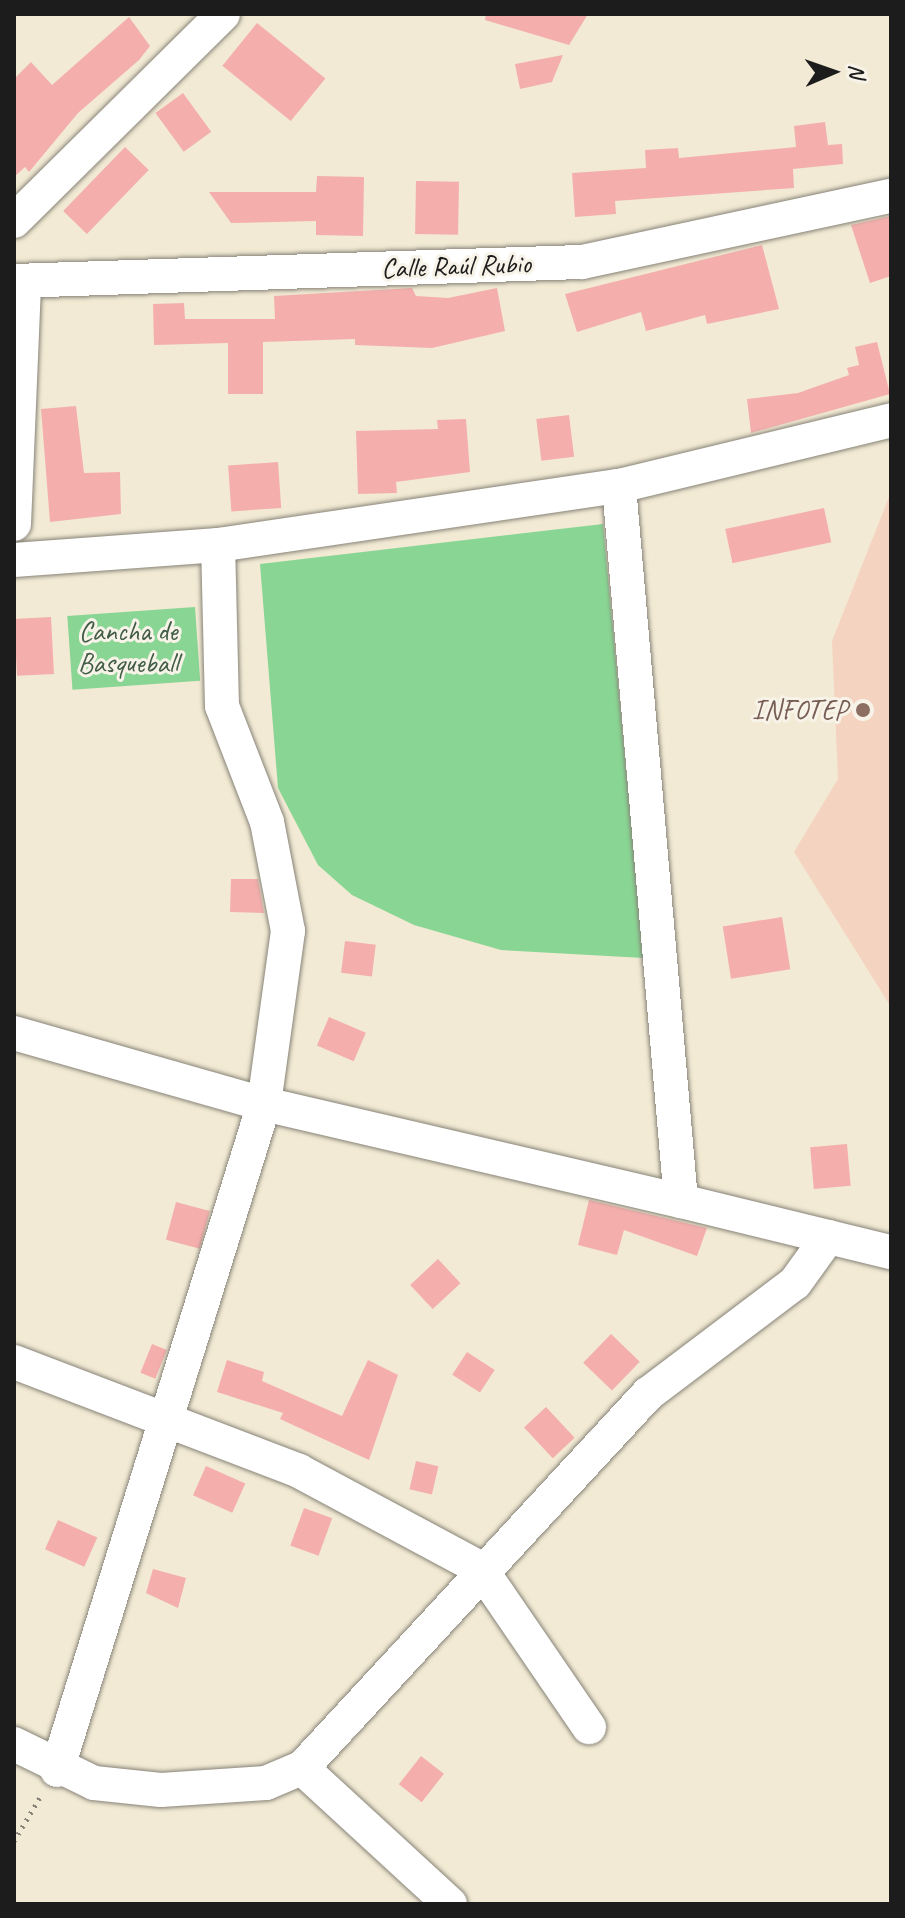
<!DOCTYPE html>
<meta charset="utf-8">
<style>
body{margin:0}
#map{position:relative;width:905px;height:1918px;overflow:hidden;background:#f2ead4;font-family:Caveat,sans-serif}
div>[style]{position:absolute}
.built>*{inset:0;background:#f5d3c1}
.green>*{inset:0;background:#89d694;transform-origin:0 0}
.building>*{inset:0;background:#f4afad;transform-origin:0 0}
.path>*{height:5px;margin-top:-2.5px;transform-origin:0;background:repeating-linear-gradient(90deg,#878378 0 2px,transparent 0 8px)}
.roads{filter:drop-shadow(0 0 2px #878378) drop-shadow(0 0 2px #878378)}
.minor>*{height:34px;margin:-17px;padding:0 17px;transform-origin:17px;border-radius:17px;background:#fff}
.dots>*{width:22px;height:22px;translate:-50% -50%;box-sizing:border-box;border:4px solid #f7f3e8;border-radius:50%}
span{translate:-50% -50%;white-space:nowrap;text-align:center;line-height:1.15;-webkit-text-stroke:6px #f7f3e8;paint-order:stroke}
.street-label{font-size:28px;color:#1c1c1c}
.park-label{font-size:28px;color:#425d46}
.education-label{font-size:28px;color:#785e54}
.right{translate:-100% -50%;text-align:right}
.frame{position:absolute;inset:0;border:16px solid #1c1c1c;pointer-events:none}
.north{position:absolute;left:793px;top:32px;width:80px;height:80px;-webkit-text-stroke:6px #f7f3e8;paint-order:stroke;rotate:88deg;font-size:22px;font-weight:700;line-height:32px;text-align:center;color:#1c1c1c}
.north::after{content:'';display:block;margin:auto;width:28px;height:36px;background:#1c1c1c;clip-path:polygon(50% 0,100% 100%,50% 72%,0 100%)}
</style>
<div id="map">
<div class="built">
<div style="clip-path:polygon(891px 492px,891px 1007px,794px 852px,838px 779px,832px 641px)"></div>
</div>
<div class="green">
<div style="clip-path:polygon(603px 524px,644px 958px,501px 950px,414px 925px,352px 895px,318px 865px,278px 788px,260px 564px)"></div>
<div style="left:195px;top:607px;width:74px;height:128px;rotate:86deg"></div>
</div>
<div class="building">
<div style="clip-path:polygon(486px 14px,588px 14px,569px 45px,485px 20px)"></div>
<div style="clip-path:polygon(129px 17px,150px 46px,139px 60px,78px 113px,29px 172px,25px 167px,14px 177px,14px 79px,31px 62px,52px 85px)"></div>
<div style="left:257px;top:23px;width:88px;height:55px;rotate:39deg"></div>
<div style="clip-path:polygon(563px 55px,552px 82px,520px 89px,515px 64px)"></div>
<div style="left:183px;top:93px;width:48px;height:34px;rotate:54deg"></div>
<div style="clip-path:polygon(825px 122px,828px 145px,842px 144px,843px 164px,793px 169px,794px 188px,615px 201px,616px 214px,575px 217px,572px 173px,646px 168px,645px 150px,678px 148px,679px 158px,796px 147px,794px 126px)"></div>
<div style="left:125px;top:147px;width:33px;height:89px;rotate:44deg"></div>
<div style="clip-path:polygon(317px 176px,364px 177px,363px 236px,316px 235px,316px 221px,231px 223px,209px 192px,316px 192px)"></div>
<div style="left:416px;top:181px;width:43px;height:53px;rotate:1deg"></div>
<div style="clip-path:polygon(891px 216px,891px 276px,870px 283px,851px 225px)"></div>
<div style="clip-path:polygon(762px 245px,779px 309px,707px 324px,705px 315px,646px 331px,641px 312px,577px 332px,565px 294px)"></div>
<div style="clip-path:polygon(412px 288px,416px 296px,448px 298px,497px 288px,505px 331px,432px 348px,355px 345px,355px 339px,263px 342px,263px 394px,228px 394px,228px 343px,154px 345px,153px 304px,184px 303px,185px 319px,275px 319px,274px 296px)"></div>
<div style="clip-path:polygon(877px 342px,890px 394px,751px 433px,747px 399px,798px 393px,849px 375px,847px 368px,859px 365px,855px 347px)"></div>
<div style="clip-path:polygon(76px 406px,84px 473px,120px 472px,121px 514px,50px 522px,41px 409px)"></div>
<div style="left:569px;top:415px;width:42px;height:33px;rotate:83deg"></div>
<div style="clip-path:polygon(466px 419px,470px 472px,396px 482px,397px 493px,358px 494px,356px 431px,438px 429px,437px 420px)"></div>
<div style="left:278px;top:462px;width:46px;height:50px;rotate:86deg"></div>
<div style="left:824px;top:508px;width:35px;height:101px;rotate:78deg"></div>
<div style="left:51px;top:617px;width:57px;height:37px;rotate:87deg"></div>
<div style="clip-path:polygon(231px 879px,258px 879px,264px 913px,230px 912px)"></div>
<div style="left:782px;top:917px;width:53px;height:60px;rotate:81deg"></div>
<div style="left:345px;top:941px;width:31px;height:32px;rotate:7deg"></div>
<div style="left:329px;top:1017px;width:40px;height:31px;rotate:23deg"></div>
<div style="left:847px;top:1144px;width:42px;height:37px;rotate:85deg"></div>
<div style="clip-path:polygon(589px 1200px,707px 1228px,697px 1256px,624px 1230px,617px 1255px,578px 1245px)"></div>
<div style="left:176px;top:1202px;width:35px;height:39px;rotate:15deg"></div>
<div style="left:438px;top:1259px;width:33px;height:38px;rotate:47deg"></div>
<div style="left:611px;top:1334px;width:40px;height:40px;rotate:44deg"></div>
<div style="left:152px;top:1344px;width:16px;height:31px;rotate:22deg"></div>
<div style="left:467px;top:1352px;width:33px;height:27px;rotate:33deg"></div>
<div style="clip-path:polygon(227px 1360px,264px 1372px,262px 1381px,342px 1416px,368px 1360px,398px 1375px,369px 1460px,280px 1419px,283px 1413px,217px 1392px)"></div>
<div style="left:546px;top:1407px;width:42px;height:30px;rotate:47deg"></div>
<div style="left:416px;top:1461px;width:23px;height:29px;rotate:13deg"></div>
<div style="left:206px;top:1466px;width:43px;height:32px;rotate:24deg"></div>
<div style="left:304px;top:1508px;width:30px;height:40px;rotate:20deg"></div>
<div style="left:58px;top:1520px;width:43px;height:32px;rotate:24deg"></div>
<div style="clip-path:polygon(153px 1569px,186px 1578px,178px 1608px,146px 1593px)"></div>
<div style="left:421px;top:1756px;width:29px;height:36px;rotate:38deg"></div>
</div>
<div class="path">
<div style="left:14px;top:1841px;width:55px;rotate:-59.2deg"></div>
</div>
<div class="roads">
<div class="minor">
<div style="left:14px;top:221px;width:294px;rotate:-44.7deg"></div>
<div style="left:14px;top:281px;width:568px;rotate:-1.92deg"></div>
<div style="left:582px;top:262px;width:316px;rotate:-12.1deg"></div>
<div style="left:14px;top:524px;width:243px;rotate:-87.6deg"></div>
<div style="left:14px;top:560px;width:205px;rotate:-4.2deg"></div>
<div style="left:218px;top:545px;width:405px;rotate:-8.4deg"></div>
<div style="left:619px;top:486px;width:280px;rotate:-13.6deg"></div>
<div style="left:14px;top:1033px;width:260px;rotate:15.9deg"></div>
<div style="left:264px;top:1104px;width:428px;rotate:13.1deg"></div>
<div style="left:681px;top:1201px;width:718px;rotate:-94.96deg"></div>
<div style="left:681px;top:1201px;width:216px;rotate:13.7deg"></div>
<div style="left:14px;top:1362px;width:305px;rotate:20.9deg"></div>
<div style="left:299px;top:1471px;width:205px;rotate:28.2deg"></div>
<div style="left:480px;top:1568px;width:193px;rotate:55.6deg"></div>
<div style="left:14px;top:1744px;width:89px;rotate:26deg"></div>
<div style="left:94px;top:1783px;width:67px;rotate:6deg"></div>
<div style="left:161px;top:1790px;width:105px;rotate:-3.8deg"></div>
<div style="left:266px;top:1783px;width:39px;rotate:-23deg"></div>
<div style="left:302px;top:1768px;width:510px;rotate:-47.23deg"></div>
<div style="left:648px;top:1394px;width:184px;rotate:-37.1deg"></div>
<div style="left:795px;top:1283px;width:57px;rotate:-54.3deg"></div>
<div style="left:302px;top:1768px;width:201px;rotate:42.6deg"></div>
<div style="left:57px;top:1770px;width:697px;rotate:-72.73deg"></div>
<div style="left:264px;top:1104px;width:175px;rotate:-82.1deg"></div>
<div style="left:288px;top:931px;width:111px;rotate:-100.9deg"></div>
<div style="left:267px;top:822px;width:124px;rotate:-111.2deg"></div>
<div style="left:222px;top:706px;width:161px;rotate:-91.4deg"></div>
</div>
</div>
<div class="dots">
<div style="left:863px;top:710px;background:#8d6e63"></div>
</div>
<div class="street-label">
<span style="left:456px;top:266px;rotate:-2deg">Calle Raúl Rubio</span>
</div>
<div class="park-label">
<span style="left:128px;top:647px">Cancha de<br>Basqueball</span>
</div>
<div class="education-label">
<span class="right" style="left:847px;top:710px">INFOTEP</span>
</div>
<div class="frame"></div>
<div class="north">N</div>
</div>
